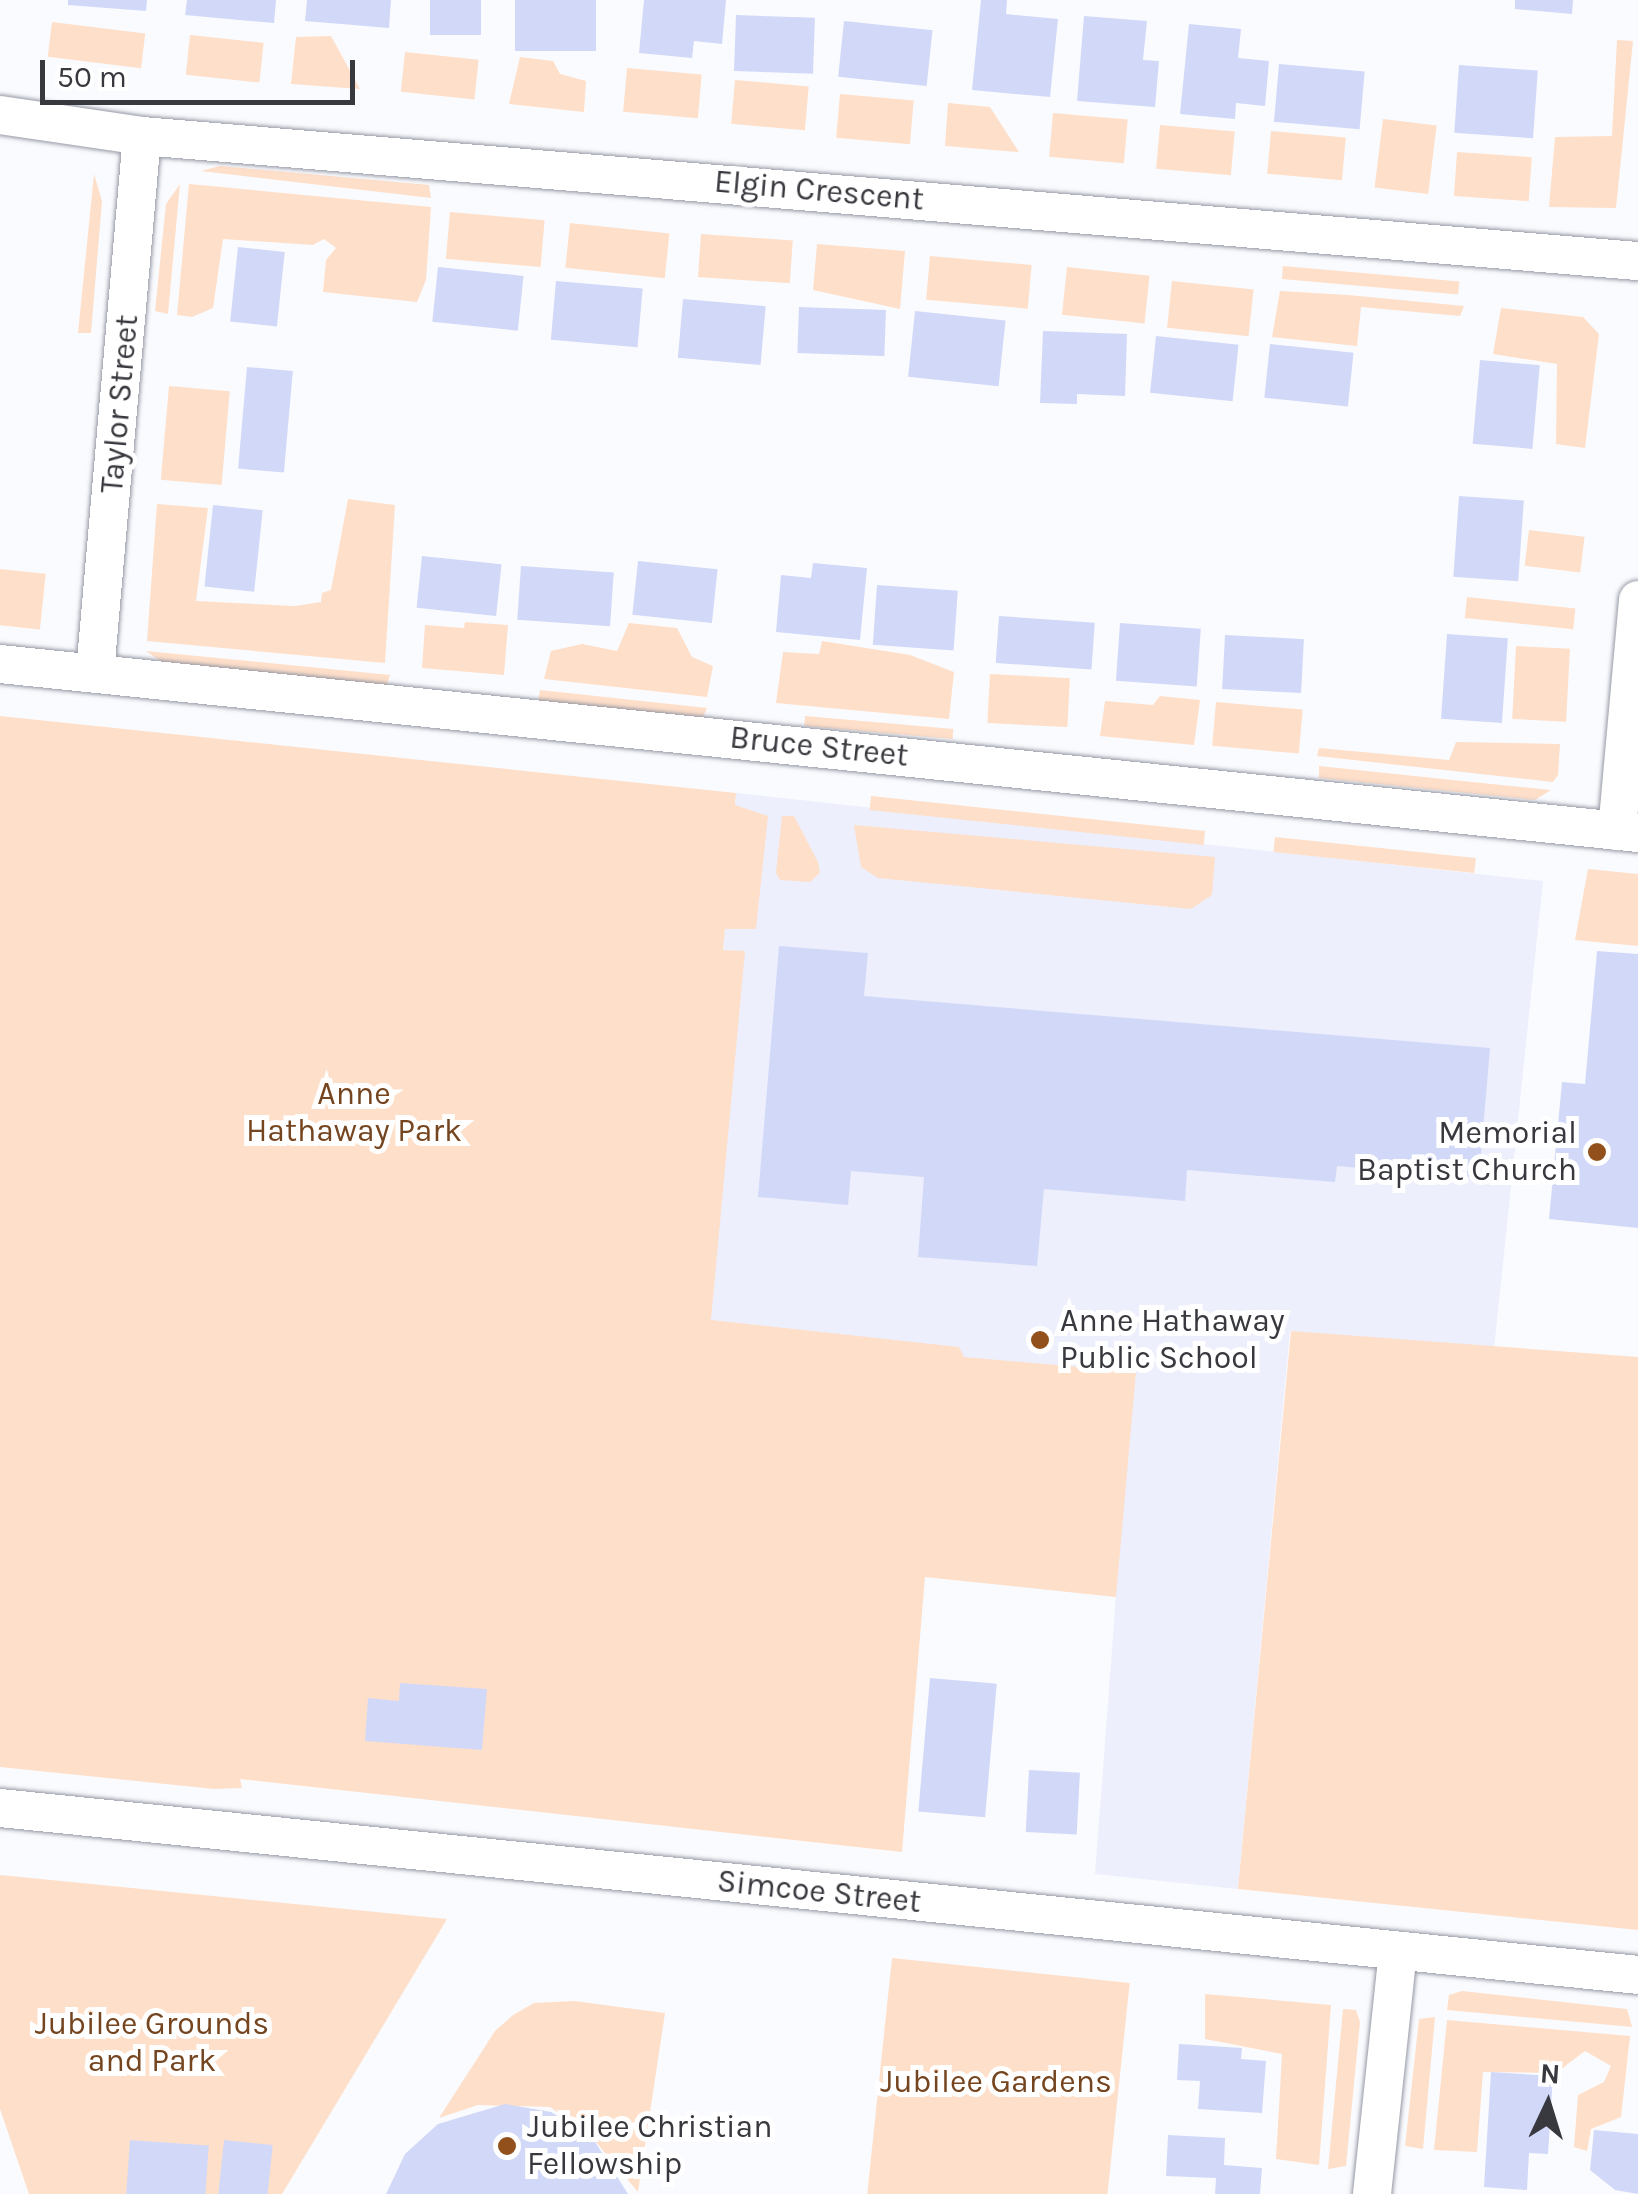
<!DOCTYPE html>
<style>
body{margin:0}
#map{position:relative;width:1638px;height:2194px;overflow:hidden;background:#fafbfe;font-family:Karla,sans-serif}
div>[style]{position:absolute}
.built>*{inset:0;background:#edeffc}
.green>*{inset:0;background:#fedfca;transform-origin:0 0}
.building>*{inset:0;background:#d2d9f8;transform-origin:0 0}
.roads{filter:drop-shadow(0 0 2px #9699a5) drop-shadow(0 0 2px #9699a5)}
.minor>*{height:38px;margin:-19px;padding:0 19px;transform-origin:19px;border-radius:19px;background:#fff}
.dots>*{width:28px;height:28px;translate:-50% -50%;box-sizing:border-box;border:5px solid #fff;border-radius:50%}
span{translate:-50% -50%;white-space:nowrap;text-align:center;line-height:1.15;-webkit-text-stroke:10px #fff;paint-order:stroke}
.street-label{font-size:32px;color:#38393e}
.park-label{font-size:32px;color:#754520}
.poi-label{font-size:32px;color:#38393e}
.right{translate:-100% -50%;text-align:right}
.left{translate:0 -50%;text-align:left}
.north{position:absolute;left:1498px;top:2054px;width:100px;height:100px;-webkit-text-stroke:8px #fff;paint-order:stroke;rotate:4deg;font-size:28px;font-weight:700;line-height:40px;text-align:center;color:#38393e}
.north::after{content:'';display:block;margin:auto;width:35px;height:45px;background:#38393e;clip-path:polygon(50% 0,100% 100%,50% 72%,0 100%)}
.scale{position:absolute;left:40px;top:60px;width:315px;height:45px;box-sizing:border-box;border:5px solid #38393e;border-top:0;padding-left:12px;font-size:30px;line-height:35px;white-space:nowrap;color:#38393e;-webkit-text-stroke:8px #fff;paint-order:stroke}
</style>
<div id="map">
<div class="built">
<div style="clip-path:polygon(736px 793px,1543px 881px,1494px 1349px,1290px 1331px,1238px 1889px,1095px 1874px,1116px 1597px,925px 1576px,692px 1330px)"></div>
</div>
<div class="green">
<div style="left:52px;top:22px;width:94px;height:35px;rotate:7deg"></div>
<div style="left:190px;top:35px;width:74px;height:40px;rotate:6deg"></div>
<div style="clip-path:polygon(331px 36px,360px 89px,291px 84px,296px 37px)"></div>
<div style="clip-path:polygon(1617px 40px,1633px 41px,1616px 208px,1549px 207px,1555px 137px,1612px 136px)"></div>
<div style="left:405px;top:52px;width:74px;height:40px;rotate:6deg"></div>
<div style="clip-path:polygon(520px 57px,553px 61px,560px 74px,586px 81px,584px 112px,509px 104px)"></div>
<div style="left:627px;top:68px;width:75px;height:44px;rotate:5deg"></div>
<div style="left:735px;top:80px;width:74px;height:44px;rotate:5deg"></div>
<div style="left:840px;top:94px;width:74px;height:44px;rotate:5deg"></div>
<div style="clip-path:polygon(948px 103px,990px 107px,1019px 152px,945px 146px)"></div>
<div style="left:1053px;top:113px;width:75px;height:44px;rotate:5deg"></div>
<div style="left:1383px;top:119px;width:54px;height:69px;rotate:7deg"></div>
<div style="left:1160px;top:125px;width:75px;height:44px;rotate:5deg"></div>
<div style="left:1271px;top:131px;width:75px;height:43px;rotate:5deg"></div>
<div style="left:1457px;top:152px;width:75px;height:44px;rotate:4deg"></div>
<div style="clip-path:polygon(220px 166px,429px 185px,431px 198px,201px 171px)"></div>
<div style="clip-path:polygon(94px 174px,102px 201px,91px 333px,78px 333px)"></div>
<div style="clip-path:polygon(180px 184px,168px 314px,155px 311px,166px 204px)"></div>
<div style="clip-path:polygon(189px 184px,431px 207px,426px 280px,417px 302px,323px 292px,326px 260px,336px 248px,324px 239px,313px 245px,223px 239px,213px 308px,192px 317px,177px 315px)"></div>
<div style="left:450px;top:212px;width:95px;height:47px;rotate:5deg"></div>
<div style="left:570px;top:223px;width:100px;height:45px;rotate:6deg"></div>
<div style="left:701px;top:234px;width:92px;height:43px;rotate:4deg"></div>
<div style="clip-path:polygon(817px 244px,905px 251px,900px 309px,813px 290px)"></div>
<div style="left:930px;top:256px;width:102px;height:44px;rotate:5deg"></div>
<div style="left:1283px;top:266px;width:177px;height:13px;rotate:5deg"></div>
<div style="left:1067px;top:267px;width:83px;height:48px;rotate:6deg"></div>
<div style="left:1172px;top:281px;width:82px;height:47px;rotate:6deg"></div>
<div style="clip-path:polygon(1280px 291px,1348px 295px,1464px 306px,1460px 316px,1361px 307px,1357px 346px,1272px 337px)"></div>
<div style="clip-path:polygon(1501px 308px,1583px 317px,1599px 334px,1585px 448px,1556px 444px,1557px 364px,1493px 354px)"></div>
<div style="left:169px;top:386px;width:61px;height:94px;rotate:5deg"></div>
<div style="clip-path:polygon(348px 499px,395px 505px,385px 663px,147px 641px,157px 504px,208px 508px,196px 601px,295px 606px,321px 602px,322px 593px,331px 590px)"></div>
<div style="left:1529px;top:530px;width:56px;height:36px;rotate:7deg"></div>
<div style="left:0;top:569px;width:46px;height:56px;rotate:6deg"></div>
<div style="left:1467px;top:597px;width:109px;height:21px;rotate:6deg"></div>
<div style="clip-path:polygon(465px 622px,508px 625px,504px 675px,422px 668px,425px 625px,464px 628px)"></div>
<div style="clip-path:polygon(629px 623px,677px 628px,692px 657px,713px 666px,707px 697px,544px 679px,551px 651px,582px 644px,617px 651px)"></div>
<div style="clip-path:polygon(822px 641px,910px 655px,954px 672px,949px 719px,776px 703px,783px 652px,819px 654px)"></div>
<div style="left:1516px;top:646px;width:54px;height:73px;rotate:3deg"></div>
<div style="clip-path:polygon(146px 651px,390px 675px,386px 687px,163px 663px)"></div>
<div style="left:990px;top:674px;width:80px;height:49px;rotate:3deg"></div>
<div style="clip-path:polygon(540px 690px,707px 708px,703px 717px,538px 703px)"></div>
<div style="clip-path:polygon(1160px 696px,1200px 700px,1194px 745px,1100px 736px,1105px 701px,1153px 705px)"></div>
<div style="left:1216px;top:702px;width:87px;height:44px;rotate:5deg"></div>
<div style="clip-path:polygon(0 716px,736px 793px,735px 805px,768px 816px,756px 929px,725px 929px,723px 950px,745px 951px,711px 1320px,959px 1347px,964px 1357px,1136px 1372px,1116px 1597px,925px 1577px,902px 1852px,240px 1779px,242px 1788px,214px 1789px,0 1767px)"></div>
<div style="left:805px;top:716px;width:149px;height:10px;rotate:5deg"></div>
<div style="clip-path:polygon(1456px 742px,1560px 744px,1558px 775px,1553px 782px,1317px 756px,1319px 748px,1449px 760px)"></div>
<div style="clip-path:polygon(1319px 766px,1472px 782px,1551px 790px,1535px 800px,1319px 778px)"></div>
<div style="left:871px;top:796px;width:336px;height:14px;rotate:6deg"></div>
<div style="clip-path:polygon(782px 816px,794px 816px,818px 862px,820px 873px,810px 882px,780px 880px,776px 873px)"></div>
<div style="clip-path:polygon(854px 825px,1215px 857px,1212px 895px,1191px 909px,878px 878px,861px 867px)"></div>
<div style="left:1275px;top:837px;width:202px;height:15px;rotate:6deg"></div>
<div style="clip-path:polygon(1588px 869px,1638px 874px,1638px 946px,1575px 940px)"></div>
<div style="clip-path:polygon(1291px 1331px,1638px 1357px,1638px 1930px,1238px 1889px)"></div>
<div style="clip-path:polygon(0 1875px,447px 1919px,282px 2194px,29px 2194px,0 2109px)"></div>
<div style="left:892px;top:1958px;width:239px;height:237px;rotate:6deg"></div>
<div style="clip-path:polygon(1462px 1991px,1627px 2009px,1632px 2027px,1447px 2010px,1449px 1995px)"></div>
<div style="clip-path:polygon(1205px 1994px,1331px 2005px,1319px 2165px,1276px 2159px,1282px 2054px,1205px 2039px)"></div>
<div style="clip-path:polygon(574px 2001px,665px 2013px,638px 2192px,590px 2135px,550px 2107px,478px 2105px,439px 2118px,495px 2031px,513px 2015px,534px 2003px)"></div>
<div style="clip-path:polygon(1343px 2009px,1356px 2010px,1360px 2022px,1346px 2166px,1328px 2169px)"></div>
<div style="clip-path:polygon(1435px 2017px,1423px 2149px,1405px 2146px,1419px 2019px)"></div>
<div style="clip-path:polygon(1447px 2020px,1630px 2036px,1621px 2117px,1591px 2129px,1587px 2151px,1574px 2147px,1578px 2095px,1604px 2082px,1611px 2066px,1585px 2051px,1556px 2073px,1483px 2072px,1477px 2152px,1434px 2150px)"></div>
</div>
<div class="building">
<div style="clip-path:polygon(68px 0,147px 0,146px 11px,68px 5px)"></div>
<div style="clip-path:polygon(187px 0,276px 0,274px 23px,185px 15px)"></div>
<div style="clip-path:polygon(307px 0,391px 0,389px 28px,305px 21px)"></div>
<div style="left:430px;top:0;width:51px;height:35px"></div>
<div style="left:515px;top:0;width:81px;height:51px"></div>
<div style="clip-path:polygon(644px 0,726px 0,722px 44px,694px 41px,692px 58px,639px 53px)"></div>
<div style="clip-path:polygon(981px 0,1007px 0,1006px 14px,1058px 19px,1050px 97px,972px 90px)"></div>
<div style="clip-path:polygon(1515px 0,1573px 0,1572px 14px,1515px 9px)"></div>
<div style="left:736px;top:15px;width:79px;height:56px;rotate:2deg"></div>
<div style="clip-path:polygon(1084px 16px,1147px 21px,1143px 60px,1159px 61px,1155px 107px,1077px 101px)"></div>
<div style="left:844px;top:21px;width:89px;height:56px;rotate:6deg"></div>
<div style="clip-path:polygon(1189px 24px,1241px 29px,1238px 58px,1269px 61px,1265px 106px,1236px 103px,1235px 119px,1180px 114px)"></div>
<div style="left:1279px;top:64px;width:86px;height:58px;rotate:5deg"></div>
<div style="left:1459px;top:65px;width:79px;height:68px;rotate:4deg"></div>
<div style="left:238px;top:247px;width:47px;height:75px;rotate:6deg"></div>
<div style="left:438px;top:267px;width:86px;height:55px;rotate:6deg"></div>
<div style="left:556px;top:281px;width:87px;height:59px;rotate:5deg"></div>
<div style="left:683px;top:299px;width:83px;height:59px;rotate:5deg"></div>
<div style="left:799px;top:307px;width:87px;height:46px;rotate:2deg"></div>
<div style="left:915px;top:311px;width:91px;height:66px;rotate:6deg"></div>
<div style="clip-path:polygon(1043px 331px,1127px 334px,1125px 396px,1077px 394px,1077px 404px,1040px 403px)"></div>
<div style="left:1156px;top:336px;width:83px;height:57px;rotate:6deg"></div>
<div style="left:1270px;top:344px;width:84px;height:54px;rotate:6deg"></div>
<div style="left:1480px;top:360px;width:60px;height:84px;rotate:5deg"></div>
<div style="left:247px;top:367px;width:46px;height:102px;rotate:5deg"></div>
<div style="left:1459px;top:496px;width:65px;height:81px;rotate:4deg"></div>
<div style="left:213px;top:505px;width:50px;height:82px;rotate:6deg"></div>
<div style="left:422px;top:556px;width:80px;height:52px;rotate:6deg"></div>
<div style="left:638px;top:561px;width:80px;height:54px;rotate:6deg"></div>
<div style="clip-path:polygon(813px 563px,867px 568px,860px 640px,776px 632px,781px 575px,811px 578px)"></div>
<div style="left:521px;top:566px;width:93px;height:54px;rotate:4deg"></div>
<div style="left:877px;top:585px;width:81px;height:60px;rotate:4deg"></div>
<div style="left:999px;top:616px;width:96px;height:47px;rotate:4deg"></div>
<div style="left:1120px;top:623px;width:81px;height:58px;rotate:4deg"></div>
<div style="left:1447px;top:634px;width:61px;height:85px;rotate:4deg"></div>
<div style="left:1225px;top:635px;width:79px;height:54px;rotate:3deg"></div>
<div style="clip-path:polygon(779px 946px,868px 953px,864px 996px,1490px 1048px,1479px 1178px,1337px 1166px,1335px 1182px,1187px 1170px,1185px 1201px,1044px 1189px,1037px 1266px,918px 1257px,924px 1177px,851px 1171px,848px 1205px,758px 1197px)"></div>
<div style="clip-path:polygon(1597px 951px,1638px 954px,1638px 1228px,1549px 1219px,1562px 1082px,1585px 1084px)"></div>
<div style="left:930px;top:1678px;width:67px;height:134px;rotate:5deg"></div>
<div style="clip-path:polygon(400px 1683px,487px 1689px,482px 1750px,365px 1741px,368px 1698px,399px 1701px)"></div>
<div style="left:1029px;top:1770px;width:51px;height:62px;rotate:3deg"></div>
<div style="clip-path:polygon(1179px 2044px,1242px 2048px,1241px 2059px,1266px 2061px,1262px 2113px,1198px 2109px,1200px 2081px,1177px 2080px)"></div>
<div style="clip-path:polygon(1491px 2072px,1553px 2076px,1548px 2154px,1529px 2153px,1527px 2190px,1484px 2187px)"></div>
<div style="clip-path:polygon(505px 2104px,551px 2112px,592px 2137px,628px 2194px,386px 2194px,405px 2154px,438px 2124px)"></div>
<div style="clip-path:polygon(1594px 2130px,1638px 2134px,1638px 2194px,1615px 2190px,1590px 2170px)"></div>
<div style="clip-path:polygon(1168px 2135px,1225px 2138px,1224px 2165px,1262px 2168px,1260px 2194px,1215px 2194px,1216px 2178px,1166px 2176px)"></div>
<div style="left:130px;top:2140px;width:79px;height:54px;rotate:4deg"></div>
<div style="left:224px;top:2140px;width:49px;height:54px;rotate:6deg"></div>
</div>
<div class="roads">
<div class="minor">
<div style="left:0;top:115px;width:144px;rotate:8.4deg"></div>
<div style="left:142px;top:136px;width:1501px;rotate:4.78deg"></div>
<div style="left:0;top:664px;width:1647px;rotate:5.89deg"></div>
<div style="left:95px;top:673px;width:539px;rotate:-85deg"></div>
<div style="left:1617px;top:831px;width:232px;rotate:-84.8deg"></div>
<div style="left:0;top:1808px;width:1646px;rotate:5.82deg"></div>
<div style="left:1372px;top:2194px;width:244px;rotate:-83.9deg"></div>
</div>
</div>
<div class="dots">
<div style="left:1597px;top:1152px;background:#92511c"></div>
<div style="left:1040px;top:1340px;background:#92511c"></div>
<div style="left:507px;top:2146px;background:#92511c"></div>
</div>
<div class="street-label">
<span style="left:819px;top:191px;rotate:5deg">Elgin Crescent</span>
<span style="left:120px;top:404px;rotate:-85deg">Taylor Street</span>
<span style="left:819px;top:747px;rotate:6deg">Bruce Street</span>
<span style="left:819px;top:1892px;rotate:6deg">Simcoe Street</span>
</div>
<div class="park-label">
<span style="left:354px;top:1113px">Anne<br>Hathaway Park</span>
<span style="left:152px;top:2043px">Jubilee Grounds<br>and Park</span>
<span style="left:996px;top:2082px">Jubilee Gardens</span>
</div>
<div class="poi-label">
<span class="right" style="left:1577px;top:1152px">Memorial<br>Baptist Church</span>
<span class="left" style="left:1060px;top:1340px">Anne Hathaway<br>Public School</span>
<span class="left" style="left:527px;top:2146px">Jubilee Christian<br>Fellowship</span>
</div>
<div class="north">N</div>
<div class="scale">50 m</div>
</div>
